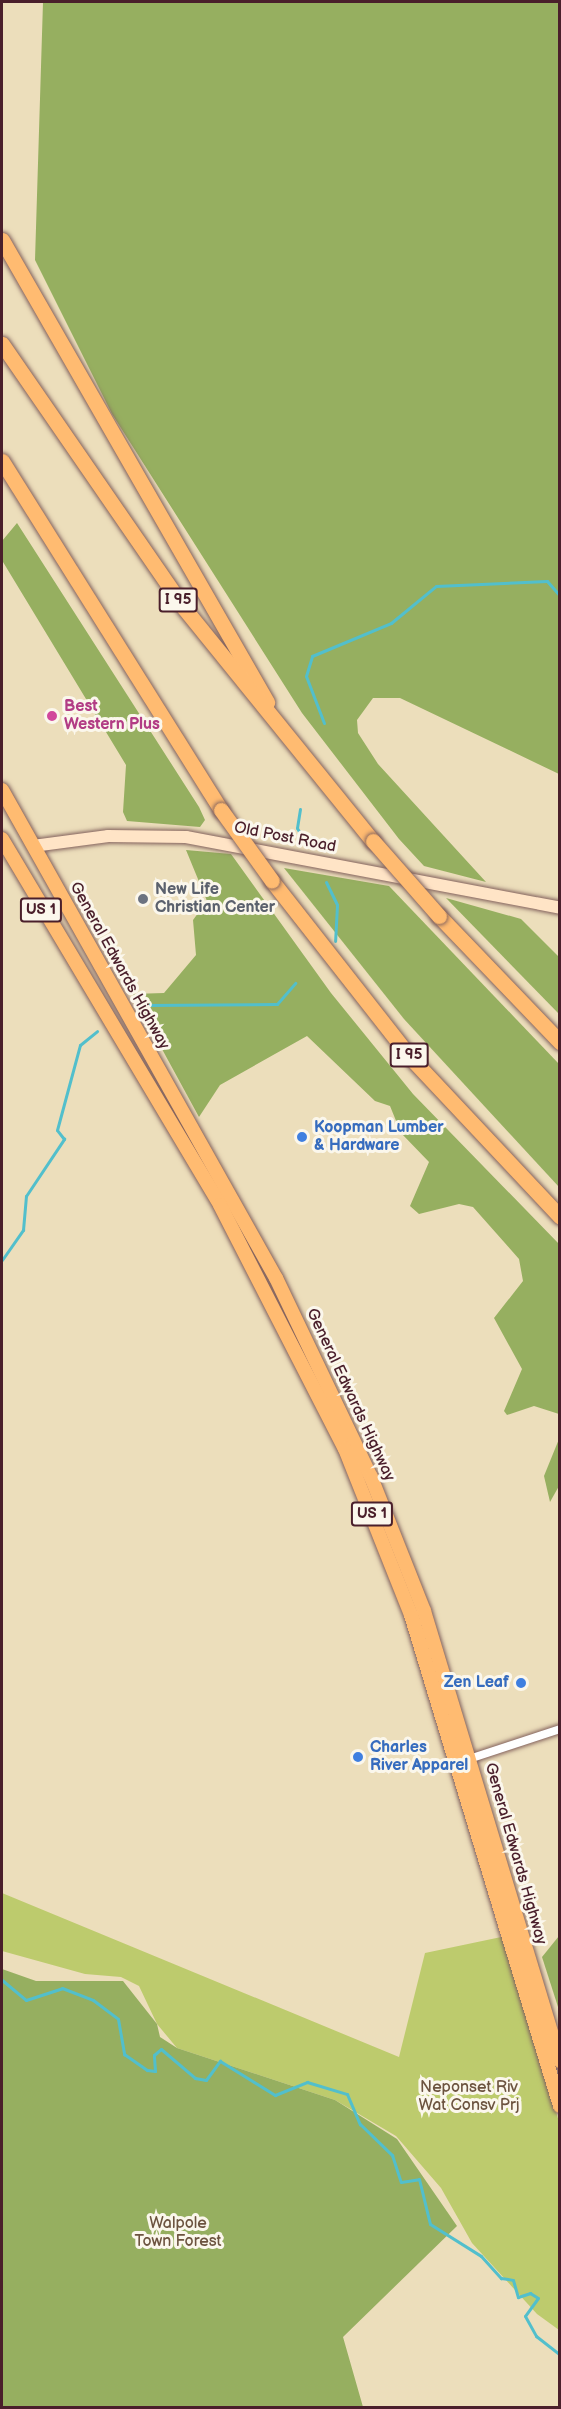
<!DOCTYPE html>
<style>
body{margin:0}
#map{position:relative;width:561px;height:2409px;overflow:hidden;background:#ecdebb;font-family:"Balsamiq Sans",sans-serif}
div>[style]{position:absolute}
.green>*{inset:0;background:#bdcb6d}
.forest>*{inset:0;background:#96af60}
.stream>*{height:3px;margin:-1.5px;padding:0 1.5px;transform-origin:1.5px;border-radius:1.5px;background:#52bfcc}
.roads{filter:drop-shadow(0 0 2px #83625d) drop-shadow(0 0 2px #83625d)}
.street>*{height:8px;margin:-4px;padding:0 4px;transform-origin:4px;border-radius:4px;background:#fff}
.secondary>*{height:12px;margin:-6px;padding:0 6px;transform-origin:6px;border-radius:6px;background:#ffe4c6}
.primary>*{height:14px;margin:-7px;padding:0 7px;transform-origin:7px;border-radius:7px;background:#ffbb71}
.highway>*{height:15px;margin:-7.5px;padding:0 7.5px;transform-origin:7.5px;border-radius:7.5px;background:#ffbb71}
.bridges{filter:drop-shadow(0 0 2px #83625d) drop-shadow(0 0 2px #83625d)}
.highway-bridge>*{height:15px;margin:-7.5px;padding:0 7.5px;transform-origin:7.5px;border-radius:7.5px;background:#ffbb71}
.dots>*{width:16px;height:16px;translate:-50% -50%;box-sizing:border-box;border:3px solid #fbf7ec;border-radius:50%}
span{translate:-50% -50%;white-space:nowrap;text-align:center;line-height:1.15;-webkit-text-stroke:6px #fbf7ec;paint-order:stroke}
.shield-label span{padding:2px 4px;background:#fbf7ec;border:2px solid;border-radius:4px;-webkit-text-stroke-width:0}
.shield-label{font-size:15px;color:#4a1f2b;font-weight:700}
.hotel-label{font-size:16px;color:#b23c85;font-weight:700}
.left{translate:0 -50%;text-align:left}
.street-label{font-size:16px;color:#4a1f2b}
.worship-label{font-size:16px;color:#5b616d;font-weight:700}
.shop-label{font-size:16px;color:#366cbe;font-weight:700}
.right{translate:-100% -50%;text-align:right}
.park-label{font-size:16px;color:#6c533f}
.frame{position:absolute;inset:0;border:3px solid #4a1f2b;pointer-events:none}
</style>
<div id="map">
<div class="green">
<div style="clip-path:polygon(2px 1893px,399px 2057px,425px 1953px,506px 1936px,559px 2122px,559px 2330px,537px 2314px,472px 2243px,441px 2188px,396px 2136px,335px 2100px,177px 2048px,157px 2024px,139px 1986px,121px 1977px,85px 1974px,2px 1951px)"></div>
</div>
<div class="forest">
<div style="clip-path:polygon(43px 2px,559px 2px,559px 774px,400px 698px,373px 698px,357px 720px,358px 733px,378px 764px,486px 882px,424px 866px,399px 839px,302px 713px,112px 414px,35px 260px)"></div>
<div style="clip-path:polygon(17px 523px,199px 807px,205px 820px,200px 827px,127px 821px,123px 812px,126px 765px,3px 562px,2px 541px)"></div>
<div style="clip-path:polygon(186px 850px,231px 854px,331px 993px,413px 1094px,559px 1244px,559px 1414px,534px 1406px,507px 1415px,504px 1411px,522px 1369px,494px 1318px,523px 1281px,519px 1259px,473px 1207px,459px 1204px,419px 1214px,410px 1206px,429px 1162px,401px 1133px,390px 1106px,375px 1101px,307px 1036px,220px 1085px,199px 1117px,132px 994px,164px 993px,196px 955px,193px 920px,207px 901px)"></div>
<div style="clip-path:polygon(284px 868px,389px 886px,559px 1064px,559px 1187px,404px 1019px)"></div>
<div style="clip-path:polygon(446px 898px,521px 919px,559px 957px,559px 1014px)"></div>
<div style="clip-path:polygon(559px 1439px,559px 1486px,550px 1502px,544px 1476px)"></div>
<div style="clip-path:polygon(559px 1936px,559px 2010px,542px 1957px)"></div>
<div style="clip-path:polygon(2px 1969px,36px 1981px,123px 1981px,157px 2024px,160px 2037px,177px 2048px,335px 2100px,397px 2139px,457px 2226px,343px 2337px,363px 2407px,2px 2407px)"></div>
</div>
<div class="stream">
<div style="left:324px;top:723px;width:50px;rotate:-111deg"></div>
<div style="left:306px;top:676px;width:21px;rotate:-73deg"></div>
<div style="left:312px;top:656px;width:86px;rotate:-22.7deg"></div>
<div style="left:391px;top:623px;width:58px;rotate:-39.4deg"></div>
<div style="left:436px;top:586px;width:111px;rotate:-2.6deg"></div>
<div style="left:547px;top:581px;width:20px;rotate:49deg"></div>
<div style="left:300px;top:809px;width:19px;rotate:99deg"></div>
<div style="left:297px;top:828px;width:21px;rotate:59deg"></div>
<div style="left:326px;top:882px;width:25px;rotate:64deg"></div>
<div style="left:337px;top:905px;width:36px;rotate:93deg"></div>
<div style="left:145px;top:1005px;width:132px;rotate:-0.4deg"></div>
<div style="left:277px;top:1004px;width:28px;rotate:-49deg"></div>
<div style="left:2px;top:1260px;width:37px;rotate:-55deg"></div>
<div style="left:23px;top:1230px;width:34px;rotate:-85deg"></div>
<div style="left:26px;top:1196px;width:69px;rotate:-56.3deg"></div>
<div style="left:64px;top:1139px;width:11px;rotate:-128deg"></div>
<div style="left:57px;top:1130px;width:88px;rotate:-74.9deg"></div>
<div style="left:80px;top:1045px;width:22px;rotate:-39deg"></div>
<div style="left:2px;top:1980px;width:31px;rotate:40deg"></div>
<div style="left:26px;top:2000px;width:38px;rotate:-18deg"></div>
<div style="left:62px;top:1988px;width:33px;rotate:21deg"></div>
<div style="left:93px;top:2000px;width:31px;rotate:37deg"></div>
<div style="left:118px;top:2019px;width:36px;rotate:80deg"></div>
<div style="left:124px;top:2054px;width:28px;rotate:35deg"></div>
<div style="left:147px;top:2070px;width:8px;rotate:7deg"></div>
<div style="left:155px;top:2071px;width:16px;rotate:-94deg"></div>
<div style="left:154px;top:2055px;width:9px;rotate:-41deg"></div>
<div style="left:161px;top:2049px;width:45px;rotate:40.5deg"></div>
<div style="left:195px;top:2078px;width:11px;rotate:10deg"></div>
<div style="left:206px;top:2080px;width:24px;rotate:-54deg"></div>
<div style="left:220px;top:2061px;width:65px;rotate:31.7deg"></div>
<div style="left:275px;top:2095px;width:35px;rotate:-22deg"></div>
<div style="left:307px;top:2082px;width:42px;rotate:16.7deg"></div>
<div style="left:347px;top:2094px;width:33px;rotate:67deg"></div>
<div style="left:360px;top:2124px;width:45px;rotate:44.1deg"></div>
<div style="left:392px;top:2155px;width:28px;rotate:72deg"></div>
<div style="left:401px;top:2182px;width:18px;rotate:-9deg"></div>
<div style="left:419px;top:2179px;width:46px;rotate:76.3deg"></div>
<div style="left:430px;top:2224px;width:60px;rotate:32.1deg"></div>
<div style="left:481px;top:2256px;width:30px;rotate:48deg"></div>
<div style="left:501px;top:2278px;width:12px;rotate:9deg"></div>
<div style="left:513px;top:2280px;width:18px;rotate:74deg"></div>
<div style="left:518px;top:2297px;width:13px;rotate:-18deg"></div>
<div style="left:530px;top:2293px;width:9px;rotate:32deg"></div>
<div style="left:538px;top:2298px;width:22px;rotate:126deg"></div>
<div style="left:525px;top:2316px;width:23px;rotate:61deg"></div>
<div style="left:536px;top:2336px;width:31px;rotate:38deg"></div>
</div>
<div class="roads">
<div class="street">
<div style="left:469px;top:1759px;width:96px;rotate:-18.2deg"></div>
</div>
<div class="secondary">
<div style="left:33px;top:846px;width:76px;rotate:-7.6deg"></div>
<div style="left:108px;top:836px;width:78px;rotate:0.7deg"></div>
<div style="left:186px;top:837px;width:381px;rotate:10.7deg"></div>
</div>
<div class="primary">
<div style="left:2px;top:790px;width:560px;rotate:60.69deg"></div>
<div style="left:276px;top:1278px;width:221px;rotate:64.5deg"></div>
<div style="left:371px;top:1477px;width:144px;rotate:68.4deg"></div>
<div style="left:424px;top:1611px;width:470px;rotate:73.2deg"></div>
<div style="left:2px;top:839px;width:426px;rotate:59.2deg"></div>
<div style="left:220px;top:1205px;width:274px;rotate:62.9deg"></div>
<div style="left:345px;top:1449px;width:179px;rotate:68.3deg"></div>
<div style="left:411px;top:1615px;width:513px;rotate:73.12deg"></div>
</div>
<div class="highway">
<div style="left:2px;top:240px;width:533px;rotate:60.16deg"></div>
<div style="left:2px;top:344px;width:321px;rotate:55.4deg"></div>
<div style="left:184px;top:608px;width:300px;rotate:51deg"></div>
<div style="left:2px;top:461px;width:412px;rotate:57.9deg"></div>
<div style="left:272px;top:881px;width:224px;rotate:51.9deg"></div>
<div style="left:410px;top:1057px;width:219px;rotate:46.8deg"></div>
<div style="left:439px;top:916px;width:175px;rotate:46.2deg"></div>
</div>
</div>
<div class="bridges">
<div class="highway-bridge">
<div style="left:221px;top:810px;width:87px;rotate:54.3deg"></div>
<div style="left:373px;top:841px;width:100px;rotate:48.7deg"></div>
</div>
</div>
<div class="dots">
<div style="left:52px;top:716px;background:#d1479c"></div>
<div style="left:143px;top:899px;background:#6b7280"></div>
<div style="left:302px;top:1137px;background:#3f7fe0"></div>
<div style="left:521px;top:1683px;background:#3f7fe0"></div>
<div style="left:358px;top:1757px;background:#3f7fe0"></div>
</div>
<div class="shield-label">
<span style="left:178px;top:600px">I 95</span>
<span style="left:41px;top:910px">US 1</span>
<span style="left:409px;top:1055px">I 95</span>
<span style="left:372px;top:1514px">US 1</span>
</div>
<div class="hotel-label">
<span class="left" style="left:64px;top:716px">Best<br>Western Plus</span>
</div>
<div class="street-label">
<span style="left:285px;top:838px;rotate:11deg">Old Post Road</span>
<span style="left:119px;top:966px;rotate:61deg">General Edwards Highway</span>
<span style="left:350px;top:1395px;rotate:65deg">General Edwards Highway</span>
<span style="left:515px;top:1854px;rotate:74deg">General Edwards Highway</span>
</div>
<div class="worship-label">
<span class="left" style="left:155px;top:899px">New Life<br>Christian Center</span>
</div>
<div class="shop-label">
<span class="left" style="left:314px;top:1137px">Koopman Lumber<br>&amp; Hardware</span>
<span class="right" style="left:509px;top:1683px">Zen Leaf</span>
<span class="left" style="left:370px;top:1757px">Charles<br>River Apparel</span>
</div>
<div class="park-label">
<span style="left:469px;top:2097px">Neponset Riv<br>Wat Consv Prj</span>
<span style="left:178px;top:2233px">Walpole<br>Town Forest</span>
</div>
<div class="frame"></div>
</div>
